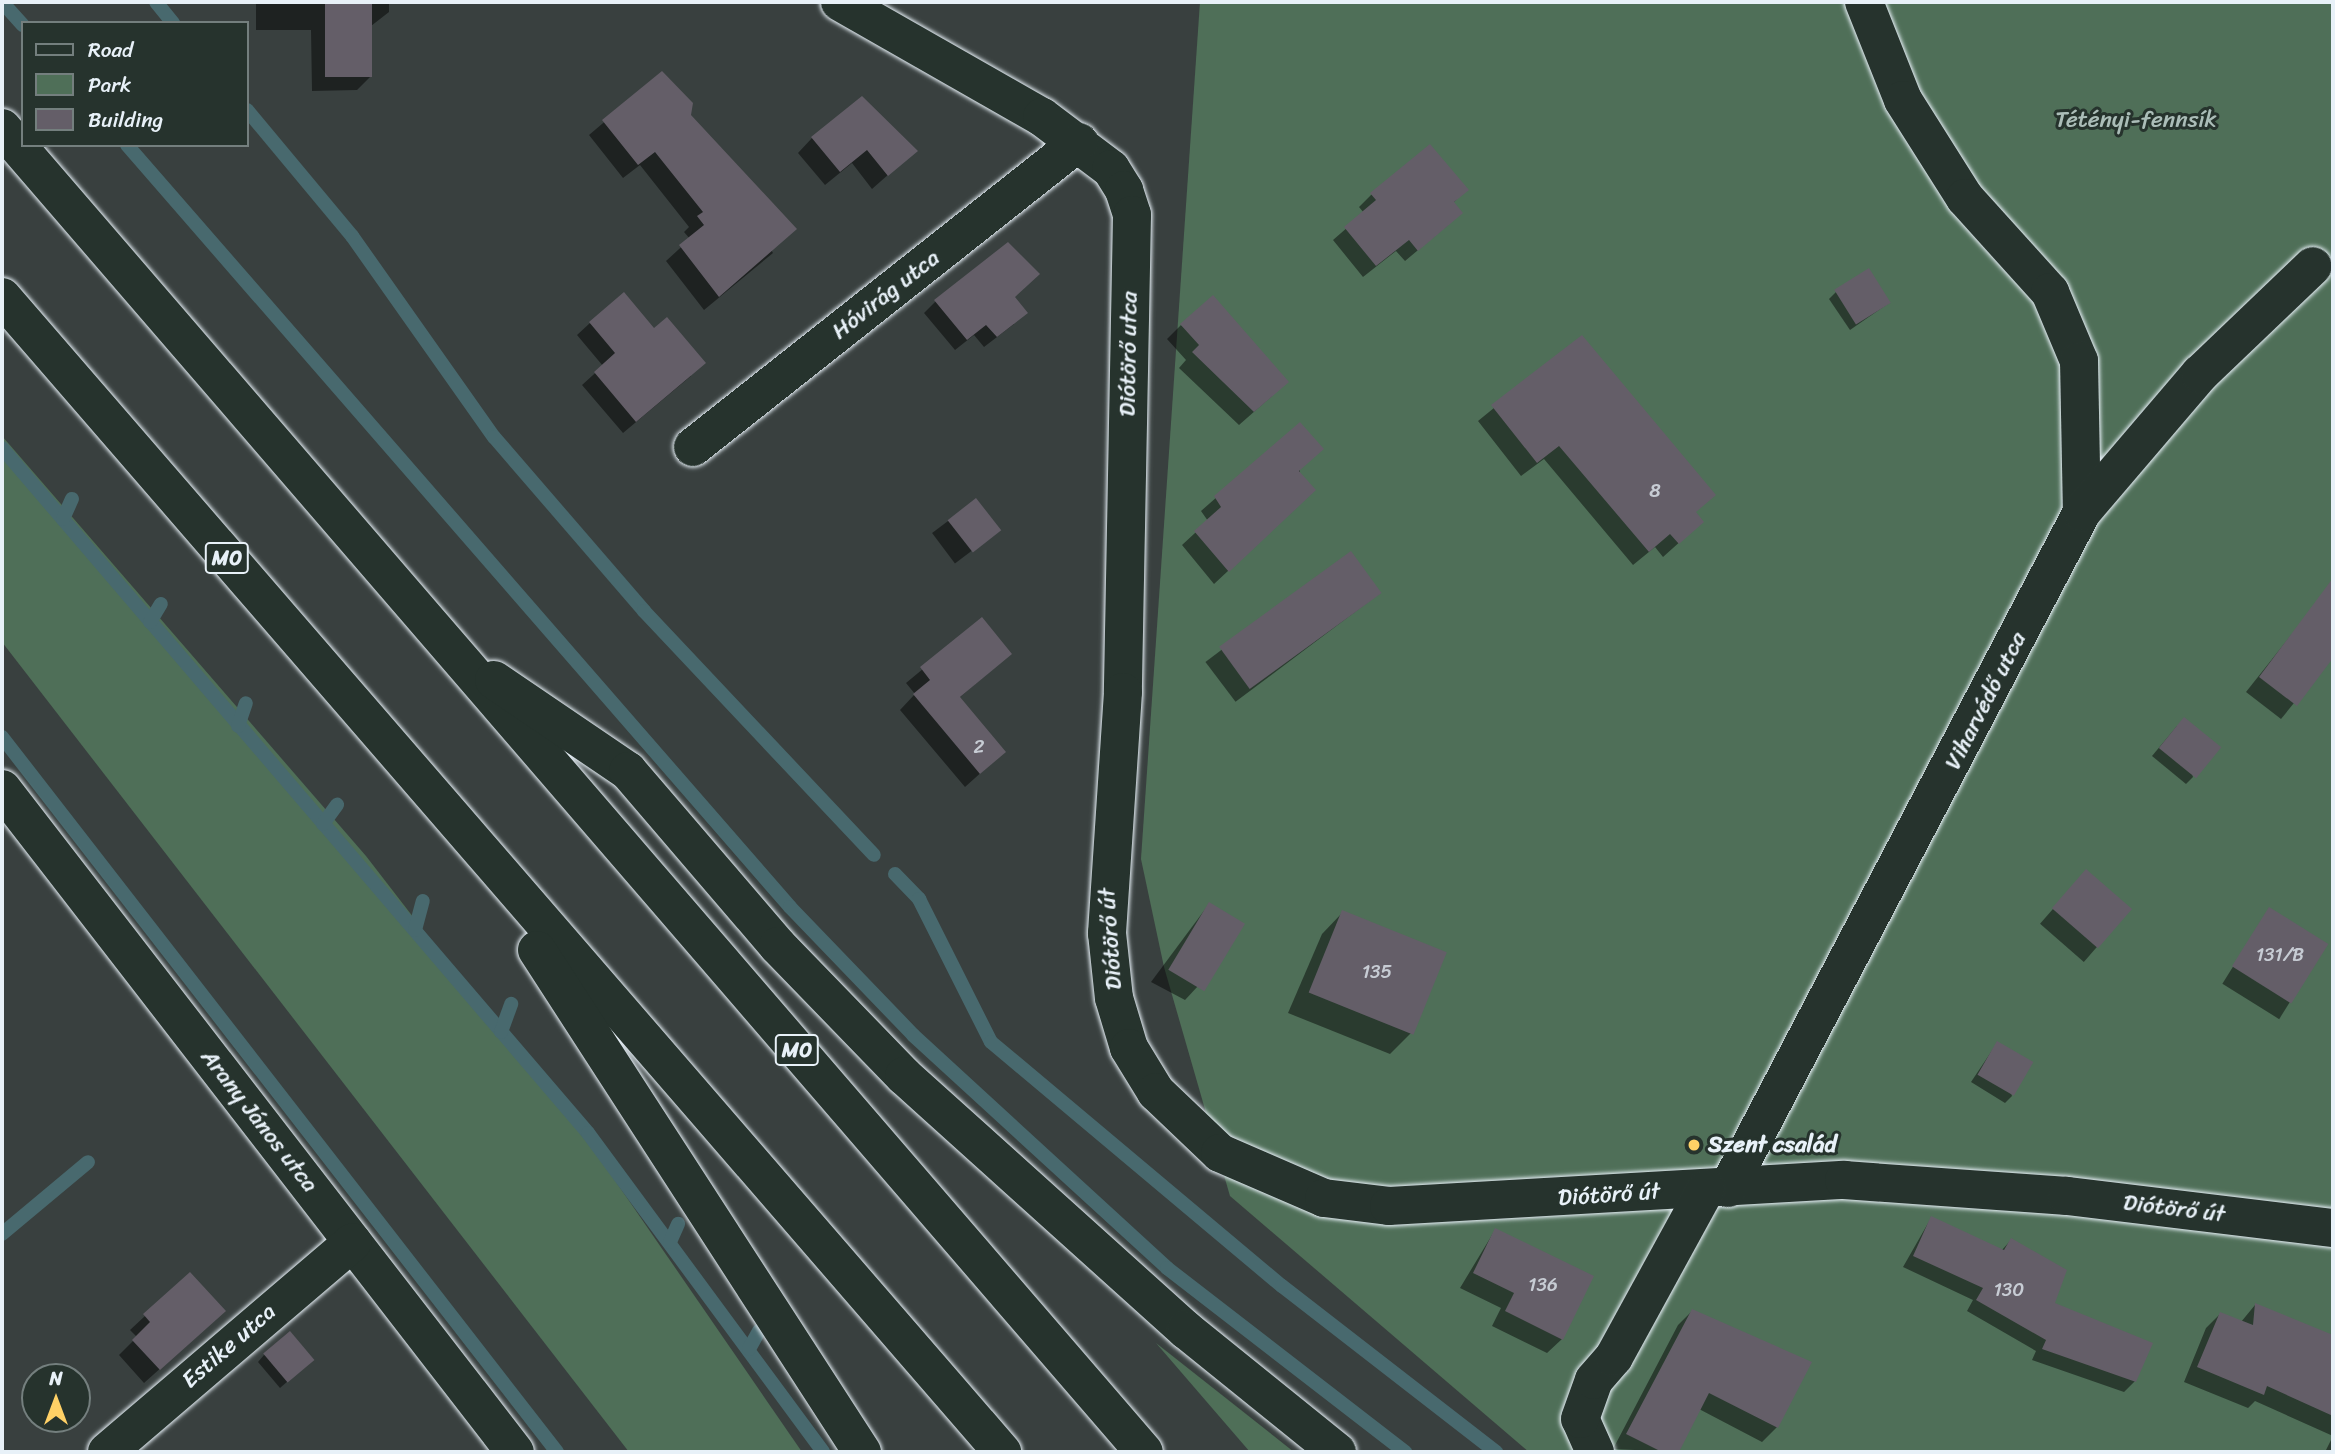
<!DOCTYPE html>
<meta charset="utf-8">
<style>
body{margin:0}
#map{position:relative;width:2335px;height:1454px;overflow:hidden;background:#39403f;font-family:Sriracha,sans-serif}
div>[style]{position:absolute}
.green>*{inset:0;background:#4f6f58}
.shadow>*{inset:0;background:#0007;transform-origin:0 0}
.stream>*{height:14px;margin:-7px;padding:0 7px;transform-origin:7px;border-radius:7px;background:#48696e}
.building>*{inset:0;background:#645e68;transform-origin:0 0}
.roads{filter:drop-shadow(0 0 2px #e8f1f8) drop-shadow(0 0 2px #e8f1f8)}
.minor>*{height:38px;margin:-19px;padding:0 19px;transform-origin:19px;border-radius:19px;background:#26332d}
.highway>*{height:38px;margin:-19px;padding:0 19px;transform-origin:19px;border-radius:19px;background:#26332d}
.dots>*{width:19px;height:19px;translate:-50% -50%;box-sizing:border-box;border:4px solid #26332d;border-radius:50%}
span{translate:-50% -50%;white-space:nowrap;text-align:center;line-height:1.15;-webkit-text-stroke:6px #26332d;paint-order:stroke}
.number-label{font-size:19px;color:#c7ccd4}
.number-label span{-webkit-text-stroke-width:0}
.shield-label span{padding:2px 5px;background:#26332d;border:2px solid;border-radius:5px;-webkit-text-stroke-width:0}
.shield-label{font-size:21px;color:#e8f1f8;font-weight:700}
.park-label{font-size:23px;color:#abbdb8}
.street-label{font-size:23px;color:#e8f1f8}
.poi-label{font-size:23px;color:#e8f1f8;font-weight:700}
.left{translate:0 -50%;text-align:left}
.frame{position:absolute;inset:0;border:4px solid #e8f1f8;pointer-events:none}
.legend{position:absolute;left:21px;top:21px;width:228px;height:126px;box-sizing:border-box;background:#26332d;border:2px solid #747f7e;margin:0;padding:9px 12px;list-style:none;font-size:21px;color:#e8f1f8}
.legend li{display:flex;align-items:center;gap:14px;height:35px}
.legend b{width:35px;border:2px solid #747f7e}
.north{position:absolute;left:21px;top:1363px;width:70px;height:70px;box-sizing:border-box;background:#26332d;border:2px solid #747f7e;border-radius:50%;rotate:0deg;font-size:19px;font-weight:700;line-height:28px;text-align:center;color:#e8f1f8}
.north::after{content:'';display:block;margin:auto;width:24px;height:32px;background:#ffd166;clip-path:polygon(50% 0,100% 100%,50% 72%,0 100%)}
</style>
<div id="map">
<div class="green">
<div style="clip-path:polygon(1200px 2px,2333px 2px,2333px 1452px,1529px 1452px,1230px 1196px,1164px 967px,1141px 859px)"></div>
<div style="clip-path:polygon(2px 436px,366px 856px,603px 1163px,802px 1452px,629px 1452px,2px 642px)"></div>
<div style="clip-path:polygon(1156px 1343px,1294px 1452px,1250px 1452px)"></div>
</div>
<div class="shadow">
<div style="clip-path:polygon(256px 2px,389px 2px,389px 12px,371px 26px,371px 76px,357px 90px,312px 91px,311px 30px,256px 30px)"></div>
<div style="clip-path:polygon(662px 73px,773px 253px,704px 310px,666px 261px,690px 239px,684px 232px,689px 227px,640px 165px,623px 178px,589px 135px)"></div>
<div style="clip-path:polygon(812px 138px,915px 151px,872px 189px,852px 163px,825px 185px,798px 153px)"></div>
<div style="clip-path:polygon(1429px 146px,1466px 190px,1453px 203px,1448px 225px,1405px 261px,1396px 251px,1363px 277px,1333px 240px,1364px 213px,1359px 207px,1371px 195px)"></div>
<div style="clip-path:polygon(1836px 292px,1889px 303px,1850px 330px,1829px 299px)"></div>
<div style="clip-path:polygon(1013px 297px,1014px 324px,984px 347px,974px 335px,955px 350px,924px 313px,936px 301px)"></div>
<div style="clip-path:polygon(590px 323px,691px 376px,623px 433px,582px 385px,603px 366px,577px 335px)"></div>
<div style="clip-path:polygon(1181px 325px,1272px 396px,1239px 425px,1179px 368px,1186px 360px,1167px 339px)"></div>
<div style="clip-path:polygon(1581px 337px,1702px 522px,1663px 557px,1655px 547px,1633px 565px,1544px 459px,1521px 476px,1478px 421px)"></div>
<div style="clip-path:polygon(1300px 424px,1300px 504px,1214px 584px,1182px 545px,1208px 521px,1201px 511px)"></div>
<div style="left:976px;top:500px;width:38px;height:55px;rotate:53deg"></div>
<div style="left:1350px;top:553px;width:50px;height:181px;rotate:53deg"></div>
<div style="clip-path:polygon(2315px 605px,2333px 618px,2333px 655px,2281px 719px,2246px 692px)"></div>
<div style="clip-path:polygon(982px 620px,1010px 654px,959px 698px,1004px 752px,965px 787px,900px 710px,915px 694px,906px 683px)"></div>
<div style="clip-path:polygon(2177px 726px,2193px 777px,2186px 784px,2152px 756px)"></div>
<div style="left:2086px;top:871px;width:58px;height:70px;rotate:41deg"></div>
<div style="clip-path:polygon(1209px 904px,1199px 985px,1185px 1000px,1151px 982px)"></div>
<div style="left:2269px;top:909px;width:67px;height:88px;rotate:32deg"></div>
<div style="clip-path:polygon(1343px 912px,1411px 1033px,1390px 1054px,1288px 1013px,1322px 934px)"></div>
<div style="clip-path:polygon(1997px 1043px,2012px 1096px,2005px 1103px,1971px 1082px)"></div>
<div style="clip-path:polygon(1931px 1218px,2001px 1251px,2011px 1240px,2053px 1304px,2135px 1381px,2124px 1392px,2032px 1360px,2036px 1351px,1967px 1311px,1973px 1300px,1903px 1267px)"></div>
<div style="clip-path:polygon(1495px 1230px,1562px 1339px,1547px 1353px,1492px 1326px,1501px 1308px,1460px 1288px)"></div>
<div style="clip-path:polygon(190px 1274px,209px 1325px,144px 1383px,119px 1355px,137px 1337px,130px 1330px)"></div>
<div style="clip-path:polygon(2255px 1305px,2333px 1342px,2333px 1452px,2325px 1452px,2333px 1436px,2255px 1401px,2248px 1408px,2184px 1382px,2206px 1328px,2220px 1314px,2241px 1322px)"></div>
<div style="clip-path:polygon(1692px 1311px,1810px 1363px,1777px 1427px,1762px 1442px,1699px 1409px,1678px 1452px,1613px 1449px,1678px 1325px)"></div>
<div style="clip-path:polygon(264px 1355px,305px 1366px,280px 1388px,258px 1362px)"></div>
</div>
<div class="stream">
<div style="left:2px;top:2px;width:31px;rotate:48deg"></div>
<div style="left:156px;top:2px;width:27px;rotate:51deg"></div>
<div style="left:247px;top:110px;width:164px;rotate:50.2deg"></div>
<div style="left:352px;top:236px;width:246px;rotate:54.8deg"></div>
<div style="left:494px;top:437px;width:230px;rotate:49.2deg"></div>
<div style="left:644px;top:611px;width:335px;rotate:46.7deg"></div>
<div style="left:127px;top:145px;width:1010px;rotate:48.97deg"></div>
<div style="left:790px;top:907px;width:178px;rotate:46.1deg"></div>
<div style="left:913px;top:1035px;width:345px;rotate:42.5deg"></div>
<div style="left:1167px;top:1268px;width:301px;rotate:37.7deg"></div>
<div style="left:2px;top:448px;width:901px;rotate:49.45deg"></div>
<div style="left:588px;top:1133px;width:396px;rotate:53.6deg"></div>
<div style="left:63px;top:519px;width:22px;rotate:-66deg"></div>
<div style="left:150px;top:622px;width:21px;rotate:-59deg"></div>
<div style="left:238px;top:726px;width:24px;rotate:-71deg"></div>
<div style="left:2px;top:737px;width:905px;rotate:52.18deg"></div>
<div style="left:323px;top:824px;width:24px;rotate:-54deg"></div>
<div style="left:895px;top:874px;width:35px;rotate:46deg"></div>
<div style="left:919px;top:899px;width:160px;rotate:63.3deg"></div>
<div style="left:991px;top:1042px;width:380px;rotate:40deg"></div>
<div style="left:1282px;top:1286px;width:271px;rotate:37.8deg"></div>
<div style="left:415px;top:930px;width:30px;rotate:-75deg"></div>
<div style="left:501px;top:1032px;width:30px;rotate:-70deg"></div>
<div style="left:2px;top:1234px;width:112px;rotate:-39.9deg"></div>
<div style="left:670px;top:1242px;width:20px;rotate:-66deg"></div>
<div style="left:749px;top:1349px;width:21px;rotate:-61deg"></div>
</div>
<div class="building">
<div style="left:325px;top:2px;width:47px;height:75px"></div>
<div style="clip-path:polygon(662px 71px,693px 103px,691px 115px,797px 229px,719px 297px,679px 245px,704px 225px,697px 216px,703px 212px,655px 152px,638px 165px,602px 120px)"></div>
<div style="clip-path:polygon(862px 96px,918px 151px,888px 176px,867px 150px,840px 172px,811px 137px)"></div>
<div style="clip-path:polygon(1430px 144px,1469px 190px,1454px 202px,1463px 213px,1418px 251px,1409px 240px,1376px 266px,1344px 227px,1376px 200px,1370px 193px)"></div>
<div style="clip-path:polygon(1008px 242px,1040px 274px,1015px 297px,1028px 313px,997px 337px,986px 325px,967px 340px,934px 300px)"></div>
<div style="left:1869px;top:268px;width:41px;height:41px;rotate:58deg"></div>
<div style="clip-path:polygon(624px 292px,654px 328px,667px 317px,706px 363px,636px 422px,594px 372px,615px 353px,589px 322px)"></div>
<div style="clip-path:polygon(1213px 295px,1289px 382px,1254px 412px,1192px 352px,1199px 345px,1180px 324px)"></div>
<div style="clip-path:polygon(1582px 335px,1716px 495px,1696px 512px,1704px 522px,1679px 544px,1670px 534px,1649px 552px,1559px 446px,1537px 463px,1491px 405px)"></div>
<div style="clip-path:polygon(1300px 422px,1324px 449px,1299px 471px,1316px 490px,1229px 572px,1194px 531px,1221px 507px,1214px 496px)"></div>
<div style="left:976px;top:498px;width:41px;height:36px;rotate:52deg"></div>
<div style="left:1351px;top:551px;width:52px;height:163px;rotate:54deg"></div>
<div style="clip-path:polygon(2333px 578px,2333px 658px,2297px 706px,2259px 677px)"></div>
<div style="clip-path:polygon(982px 617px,1012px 654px,960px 697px,1006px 752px,980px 774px,913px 694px,930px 680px,920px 667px)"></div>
<div style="left:2184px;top:717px;width:48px;height:40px;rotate:39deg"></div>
<div style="left:2086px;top:869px;width:61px;height:52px;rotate:41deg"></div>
<div style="left:1209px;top:902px;width:42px;height:79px;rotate:31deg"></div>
<div style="left:2269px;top:907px;width:70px;height:70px;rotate:32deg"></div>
<div style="left:1342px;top:910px;width:113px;height:89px;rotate:22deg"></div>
<div style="left:1997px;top:1041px;width:42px;height:39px;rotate:30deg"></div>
<div style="clip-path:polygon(1931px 1216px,2004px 1250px,2011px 1238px,2067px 1270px,2055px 1303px,2153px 1343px,2136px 1382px,2042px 1349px,2046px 1340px,1976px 1300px,1983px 1288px,1913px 1256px)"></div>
<div style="clip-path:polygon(1495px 1228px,1594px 1276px,1563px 1340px,1505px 1311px,1514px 1293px,1473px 1273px)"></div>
<div style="clip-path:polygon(190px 1272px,226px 1311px,160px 1370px,132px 1340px,150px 1322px,143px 1314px)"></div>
<div style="clip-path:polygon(2255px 1303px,2333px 1335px,2333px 1416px,2267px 1386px,2264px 1395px,2197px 1367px,2220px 1312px,2253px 1325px)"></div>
<div style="clip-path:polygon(1692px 1309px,1812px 1362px,1778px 1428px,1709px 1393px,1679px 1452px,1662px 1452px,1626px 1434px)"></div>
<div style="left:290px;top:1331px;width:38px;height:35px;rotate:50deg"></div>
</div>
<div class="roads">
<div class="minor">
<div style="left:840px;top:2px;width:232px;rotate:29.7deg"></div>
<div style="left:1042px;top:117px;width:86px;rotate:37deg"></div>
<div style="left:1111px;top:169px;width:25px;rotate:58deg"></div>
<div style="left:1124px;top:190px;width:26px;rotate:72deg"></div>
<div style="left:1132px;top:215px;width:477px;rotate:91.1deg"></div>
<div style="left:1123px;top:692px;width:242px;rotate:93.8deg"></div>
<div style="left:1107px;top:933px;width:65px;rotate:83.9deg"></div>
<div style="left:1114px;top:998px;width:52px;rotate:73.3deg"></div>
<div style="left:1129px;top:1048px;width:52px;rotate:58.5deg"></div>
<div style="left:1156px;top:1092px;width:88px;rotate:43.6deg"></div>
<div style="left:1220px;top:1153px;width:113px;rotate:23.4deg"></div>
<div style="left:1324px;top:1198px;width:65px;rotate:7deg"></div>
<div style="left:1389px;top:1206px;width:456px;rotate:-3.3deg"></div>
<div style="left:1844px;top:1180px;width:224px;rotate:4.1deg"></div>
<div style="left:2067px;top:1196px;width:268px;rotate:6.9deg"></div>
<div style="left:1864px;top:2px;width:105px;rotate:68.3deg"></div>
<div style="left:1903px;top:100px;width:116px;rotate:57.7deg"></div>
<div style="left:1965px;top:198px;width:127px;rotate:47.9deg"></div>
<div style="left:2050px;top:292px;width:75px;rotate:67.2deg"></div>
<div style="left:2079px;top:361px;width:151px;rotate:88.9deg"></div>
<div style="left:693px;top:447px;width:492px;rotate:-38.3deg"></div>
<div style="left:2px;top:789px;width:838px;rotate:52.27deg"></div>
<div style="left:1728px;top:1188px;width:763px;rotate:-62.36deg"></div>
<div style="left:2082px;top:512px;width:182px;rotate:-49.5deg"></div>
<div style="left:2200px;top:374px;width:156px;rotate:-43.7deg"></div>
<div style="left:107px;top:1452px;width:323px;rotate:-40.5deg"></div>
<div style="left:1595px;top:1452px;width:36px;rotate:-114deg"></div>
<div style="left:1580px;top:1419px;width:41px;rotate:-70.3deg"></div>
<div style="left:1594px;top:1380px;width:30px;rotate:-49deg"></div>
<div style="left:1614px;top:1357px;width:192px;rotate:-61.3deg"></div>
</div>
<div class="highway">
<div style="left:2px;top:128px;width:1748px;rotate:49.22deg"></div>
<div style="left:2px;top:297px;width:1528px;rotate:49.11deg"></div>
<div style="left:494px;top:680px;width:162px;rotate:34.2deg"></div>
<div style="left:628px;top:771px;width:230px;rotate:49.4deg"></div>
<div style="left:778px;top:946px;width:181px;rotate:45.9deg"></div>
<div style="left:904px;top:1076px;width:380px;rotate:42deg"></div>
<div style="left:1186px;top:1330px;width:194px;rotate:38.9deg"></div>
<div style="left:537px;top:950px;width:598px;rotate:57.08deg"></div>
</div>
</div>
<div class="dots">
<div style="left:1694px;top:1145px;background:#ffd166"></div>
</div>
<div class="number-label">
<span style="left:1655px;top:491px">8</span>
<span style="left:979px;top:747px">2</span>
<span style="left:2280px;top:955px">131/B</span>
<span style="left:1377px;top:972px">135</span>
<span style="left:1543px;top:1285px">136</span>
<span style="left:2009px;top:1290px">130</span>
</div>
<div class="shield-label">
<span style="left:227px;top:558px">M0</span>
<span style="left:797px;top:1050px">M0</span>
</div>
<div class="park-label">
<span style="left:2136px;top:120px">Tétényi-fennsík</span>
</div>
<div class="street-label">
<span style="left:886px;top:295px;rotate:-38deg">Hóvirág utca</span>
<span style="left:1129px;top:354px;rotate:-89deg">Diótörő utca</span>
<span style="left:1986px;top:701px;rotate:-63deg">Viharvédő utca</span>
<span style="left:1111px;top:939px;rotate:-94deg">Diótörő út</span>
<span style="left:259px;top:1121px;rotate:52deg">Arany János utca</span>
<span style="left:1609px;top:1195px;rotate:-4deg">Diótörő út</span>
<span style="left:2174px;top:1209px;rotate:7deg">Diótörő út</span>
<span style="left:229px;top:1346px;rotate:-41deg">Estike utca</span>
</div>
<div class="poi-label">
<span class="left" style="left:1708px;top:1145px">Szent család</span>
</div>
<div class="frame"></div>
<ul class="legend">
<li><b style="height:9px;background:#26332d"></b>Road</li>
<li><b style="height:19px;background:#4f6f58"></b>Park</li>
<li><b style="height:19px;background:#645e68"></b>Building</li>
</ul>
<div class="north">N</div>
</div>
